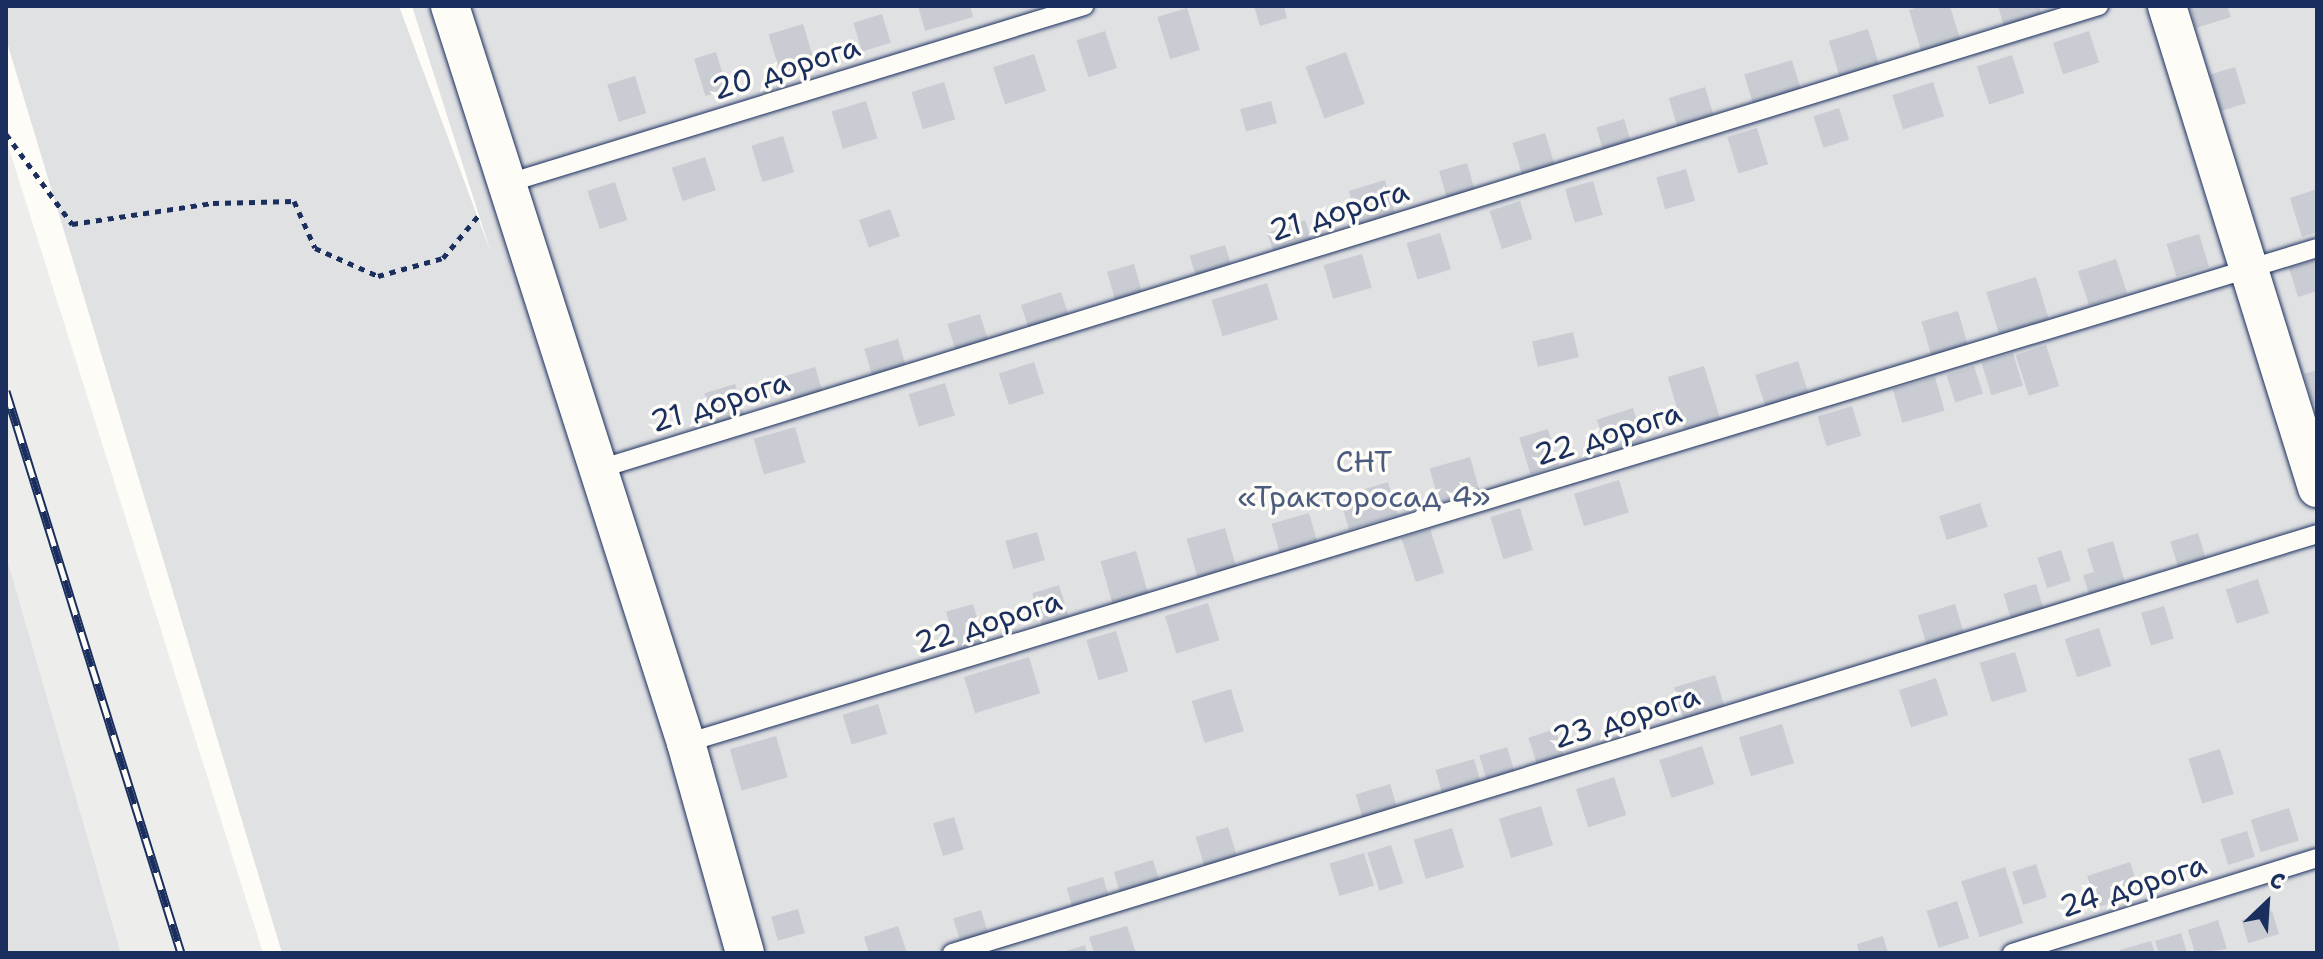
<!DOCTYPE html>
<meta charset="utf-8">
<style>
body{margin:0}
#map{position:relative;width:2323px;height:959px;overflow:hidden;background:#fdfcf7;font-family:"Shantell Sans",sans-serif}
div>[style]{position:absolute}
.built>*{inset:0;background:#edeeec}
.green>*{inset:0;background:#e0e1e3}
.building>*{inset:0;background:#c9ccd3;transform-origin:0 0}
.path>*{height:5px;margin-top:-2.5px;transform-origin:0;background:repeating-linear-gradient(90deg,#1b2f5e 0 6px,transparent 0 12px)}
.roads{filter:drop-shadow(0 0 2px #1b2f5e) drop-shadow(0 0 2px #1b2f5e)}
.lane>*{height:18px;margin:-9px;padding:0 9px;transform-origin:9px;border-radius:9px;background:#fdfcf7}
.street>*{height:38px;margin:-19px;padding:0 19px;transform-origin:19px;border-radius:19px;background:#fdfcf7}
.rail>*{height:9px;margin-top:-4.5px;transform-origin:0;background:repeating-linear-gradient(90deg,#fdfcf7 0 18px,#1b2f5e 0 36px);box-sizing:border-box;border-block:2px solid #1b2f5e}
span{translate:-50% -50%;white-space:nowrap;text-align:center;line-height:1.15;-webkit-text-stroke:7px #fdfcf7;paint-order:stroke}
.street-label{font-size:30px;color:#1b2f5e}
.park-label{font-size:30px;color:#4c5c7f}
.frame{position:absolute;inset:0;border:8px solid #1b2f5e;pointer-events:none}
.north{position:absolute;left:2227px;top:863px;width:80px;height:80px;-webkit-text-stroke:6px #fdfcf7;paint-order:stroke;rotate:25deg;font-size:22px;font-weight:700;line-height:32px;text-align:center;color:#1b2f5e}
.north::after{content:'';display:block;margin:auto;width:28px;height:36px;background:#1b2f5e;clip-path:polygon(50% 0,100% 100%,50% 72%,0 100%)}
</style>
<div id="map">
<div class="built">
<div style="clip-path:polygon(6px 139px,263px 953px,121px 953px,6px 555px)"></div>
</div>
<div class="green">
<div style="clip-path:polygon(6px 6px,399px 6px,491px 253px,412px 6px,2317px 6px,2317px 953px,282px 953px,6px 39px)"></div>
<div style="clip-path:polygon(6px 555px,121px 953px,6px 953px)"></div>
</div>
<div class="building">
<div style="clip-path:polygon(918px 6px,970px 6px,973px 17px,925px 31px)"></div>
<div style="clip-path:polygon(1254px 6px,1284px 6px,1287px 18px,1260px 26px)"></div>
<div style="clip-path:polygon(1921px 6px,1950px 6px,1961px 42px,1922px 54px,1909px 10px)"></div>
<div style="clip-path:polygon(1998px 6px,2039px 6px,2043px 18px,2005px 30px)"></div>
<div style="clip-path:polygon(2190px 6px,2227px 6px,2231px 17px,2196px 28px)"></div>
<div style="left:1187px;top:8px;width:44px;height:31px;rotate:73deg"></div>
<div style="left:882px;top:14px;width:30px;height:30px;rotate:73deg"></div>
<div style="left:803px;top:24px;width:41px;height:36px;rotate:73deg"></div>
<div style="left:1868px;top:29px;width:42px;height:41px;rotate:73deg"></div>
<div style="left:1105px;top:31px;width:39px;height:30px;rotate:72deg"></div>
<div style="left:2089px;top:31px;width:33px;height:38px;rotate:72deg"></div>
<div style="left:716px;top:52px;width:39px;height:23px;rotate:73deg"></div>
<div style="left:1346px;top:52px;width:55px;height:43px;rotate:70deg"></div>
<div style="left:1034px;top:54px;width:39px;height:43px;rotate:72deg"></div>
<div style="left:2012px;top:55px;width:40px;height:37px;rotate:72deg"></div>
<div style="left:1792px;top:60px;width:37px;height:50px;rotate:73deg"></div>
<div style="left:2235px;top:67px;width:38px;height:26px;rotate:73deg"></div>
<div style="left:635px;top:76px;width:39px;height:29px;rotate:73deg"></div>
<div style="left:944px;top:82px;width:39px;height:34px;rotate:73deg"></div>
<div style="left:1933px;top:82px;width:36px;height:43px;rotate:72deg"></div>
<div style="left:1705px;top:87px;width:37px;height:38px;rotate:73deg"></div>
<div style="left:866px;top:101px;width:39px;height:36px;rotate:73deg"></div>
<div style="left:1271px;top:101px;width:23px;height:32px;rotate:75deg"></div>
<div style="left:1839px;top:108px;width:33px;height:27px;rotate:72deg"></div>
<div style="left:1624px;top:119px;width:31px;height:29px;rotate:73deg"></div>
<div style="left:1757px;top:128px;width:38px;height:31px;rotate:73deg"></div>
<div style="left:1545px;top:133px;width:34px;height:34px;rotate:73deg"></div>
<div style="left:783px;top:136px;width:38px;height:33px;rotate:73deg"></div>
<div style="left:705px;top:157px;width:35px;height:35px;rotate:72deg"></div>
<div style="left:1467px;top:163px;width:29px;height:29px;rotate:74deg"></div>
<div style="left:1686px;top:169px;width:33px;height:31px;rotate:74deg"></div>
<div style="left:1385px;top:180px;width:41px;height:38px;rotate:73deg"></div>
<div style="left:1593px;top:181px;width:35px;height:29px;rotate:74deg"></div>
<div style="left:615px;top:182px;width:40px;height:29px;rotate:72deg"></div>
<div style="clip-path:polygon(2317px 189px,2317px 232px,2302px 237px,2290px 198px)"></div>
<div style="left:1520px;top:201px;width:40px;height:32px;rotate:72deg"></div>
<div style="left:890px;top:209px;width:29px;height:33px;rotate:70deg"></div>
<div style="left:1305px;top:220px;width:28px;height:40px;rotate:71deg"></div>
<div style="left:1440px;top:233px;width:38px;height:35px;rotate:73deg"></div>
<div style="left:2199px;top:234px;width:34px;height:34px;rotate:73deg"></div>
<div style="left:1225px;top:245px;width:28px;height:37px;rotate:73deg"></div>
<div style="left:1362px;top:254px;width:35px;height:40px;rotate:74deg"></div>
<div style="left:2116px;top:259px;width:36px;height:40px;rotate:72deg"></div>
<div style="clip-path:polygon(2317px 260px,2317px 291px,2298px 297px,2289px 268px)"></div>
<div style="left:1134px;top:264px;width:32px;height:28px;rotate:74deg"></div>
<div style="left:2036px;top:277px;width:44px;height:52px;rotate:73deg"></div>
<div style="left:1267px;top:283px;width:38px;height:58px;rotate:73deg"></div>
<div style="left:1061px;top:292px;width:29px;height:42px;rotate:72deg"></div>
<div style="left:1958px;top:311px;width:36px;height:38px;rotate:74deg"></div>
<div style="left:980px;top:314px;width:34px;height:34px;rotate:73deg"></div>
<div style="left:1573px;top:332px;width:26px;height:42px;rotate:77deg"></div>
<div style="left:898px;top:339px;width:33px;height:35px;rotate:74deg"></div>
<div style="left:2046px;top:345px;width:43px;height:32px;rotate:72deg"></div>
<div style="left:2013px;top:353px;width:34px;height:33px;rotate:73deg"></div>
<div style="left:1798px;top:361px;width:35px;height:45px;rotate:72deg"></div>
<div style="left:1034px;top:362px;width:33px;height:37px;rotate:72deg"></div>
<div style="left:1704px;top:366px;width:55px;height:38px;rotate:73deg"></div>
<div style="left:1974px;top:366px;width:29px;height:29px;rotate:72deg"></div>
<div style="left:815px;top:367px;width:27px;height:32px;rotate:73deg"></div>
<div style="clip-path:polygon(2317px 370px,2317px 403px,2313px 404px,2304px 374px)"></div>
<div style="left:1935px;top:377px;width:35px;height:44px;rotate:74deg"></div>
<div style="left:945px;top:383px;width:34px;height:38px;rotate:73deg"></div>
<div style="left:735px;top:384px;width:38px;height:32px;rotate:73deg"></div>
<div style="left:1852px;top:406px;width:31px;height:36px;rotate:73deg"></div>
<div style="left:1633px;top:408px;width:36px;height:38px;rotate:72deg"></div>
<div style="left:795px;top:427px;width:37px;height:43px;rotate:74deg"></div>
<div style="left:1548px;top:429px;width:38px;height:30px;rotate:73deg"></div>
<div style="left:1470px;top:457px;width:35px;height:42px;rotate:74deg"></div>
<div style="left:1619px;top:480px;width:34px;height:47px;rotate:73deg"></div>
<div style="left:1388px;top:482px;width:34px;height:51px;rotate:73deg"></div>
<div style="left:1980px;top:503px;width:25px;height:43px;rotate:72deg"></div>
<div style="left:1520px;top:508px;width:44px;height:31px;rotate:73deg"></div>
<div style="left:1309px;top:513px;width:33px;height:39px;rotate:74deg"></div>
<div style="left:1225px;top:528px;width:41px;height:40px;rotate:74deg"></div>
<div style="left:1430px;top:529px;width:46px;height:30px;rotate:72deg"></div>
<div style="left:1037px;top:532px;width:29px;height:33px;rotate:74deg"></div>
<div style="left:2198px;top:533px;width:31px;height:29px;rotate:73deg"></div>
<div style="clip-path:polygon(2113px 541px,2126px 586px,2090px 597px,2083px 575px,2094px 572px,2087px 549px)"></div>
<div style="left:2061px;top:550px;width:32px;height:25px;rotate:72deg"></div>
<div style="left:1136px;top:551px;width:47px;height:37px;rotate:74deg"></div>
<div style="left:2258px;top:579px;width:36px;height:34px;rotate:72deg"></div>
<div style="left:2036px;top:584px;width:34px;height:34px;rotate:73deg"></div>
<div style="left:1059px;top:585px;width:37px;height:28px;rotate:73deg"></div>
<div style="left:1208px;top:603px;width:39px;height:45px;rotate:73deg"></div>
<div style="left:973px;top:604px;width:43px;height:28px;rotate:74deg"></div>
<div style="left:1955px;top:604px;width:39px;height:39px;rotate:73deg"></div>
<div style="left:2164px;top:606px;width:34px;height:24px;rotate:73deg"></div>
<div style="left:2099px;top:628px;width:40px;height:36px;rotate:72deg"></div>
<div style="left:1116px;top:631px;width:42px;height:31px;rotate:73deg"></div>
<div style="left:2015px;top:652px;width:41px;height:37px;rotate:73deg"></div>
<div style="left:1029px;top:657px;width:38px;height:68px;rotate:73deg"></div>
<div style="left:1715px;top:675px;width:41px;height:43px;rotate:73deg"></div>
<div style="left:1936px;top:678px;width:39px;height:39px;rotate:72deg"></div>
<div style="left:1231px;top:689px;width:44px;height:41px;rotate:73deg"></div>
<div style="left:878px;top:704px;width:31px;height:37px;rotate:73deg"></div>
<div style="left:1782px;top:724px;width:41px;height:45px;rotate:73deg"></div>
<div style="left:1555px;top:729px;width:39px;height:28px;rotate:72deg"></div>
<div style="left:776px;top:736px;width:43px;height:48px;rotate:74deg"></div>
<div style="left:1702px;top:746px;width:40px;height:45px;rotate:72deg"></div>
<div style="left:1507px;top:747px;width:27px;height:29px;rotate:73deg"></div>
<div style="left:2220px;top:749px;width:47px;height:33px;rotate:73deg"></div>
<div style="left:1474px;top:759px;width:33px;height:40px;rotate:74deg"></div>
<div style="left:1614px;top:777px;width:40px;height:40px;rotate:72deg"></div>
<div style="left:1390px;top:784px;width:31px;height:36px;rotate:73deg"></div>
<div style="left:1541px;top:806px;width:41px;height:44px;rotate:73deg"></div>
<div style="left:2289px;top:808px;width:34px;height:40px;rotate:73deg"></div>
<div style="left:954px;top:817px;width:34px;height:22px;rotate:73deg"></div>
<div style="left:1228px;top:827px;width:39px;height:34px;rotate:73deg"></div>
<div style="left:1452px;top:828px;width:41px;height:40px;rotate:73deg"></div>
<div style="left:2247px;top:831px;width:27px;height:28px;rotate:73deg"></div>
<div style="left:1391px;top:845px;width:40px;height:25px;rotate:72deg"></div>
<div style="left:1364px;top:853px;width:34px;height:36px;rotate:73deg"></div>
<div style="left:1153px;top:860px;width:30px;height:41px;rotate:73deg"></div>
<div style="left:2130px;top:862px;width:33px;height:45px;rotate:72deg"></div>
<div style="left:2036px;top:864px;width:35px;height:25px;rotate:72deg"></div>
<div style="left:2005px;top:867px;width:59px;height:46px;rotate:72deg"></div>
<div style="left:1103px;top:877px;width:31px;height:38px;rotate:73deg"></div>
<div style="left:1957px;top:901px;width:39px;height:32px;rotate:72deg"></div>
<div style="left:798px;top:909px;width:25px;height:28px;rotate:74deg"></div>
<div style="left:981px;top:910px;width:34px;height:29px;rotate:73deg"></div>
<div style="left:2272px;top:911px;width:24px;height:32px;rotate:73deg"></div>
<div style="clip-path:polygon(2218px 920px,2227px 949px,2195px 953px,2188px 930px)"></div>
<div style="clip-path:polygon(898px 926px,907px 953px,869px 953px,864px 937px)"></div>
<div style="clip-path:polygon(1127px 926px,1136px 953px,1094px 953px,1089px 937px)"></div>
<div style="clip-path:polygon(2181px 933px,2187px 953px,2159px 953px,2155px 941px)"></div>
<div style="clip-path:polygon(1883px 936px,1888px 953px,1859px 953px,1857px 944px)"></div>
<div style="clip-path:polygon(2151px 941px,2155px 953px,2121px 953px,2120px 950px)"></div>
<div style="clip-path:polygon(1085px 945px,1087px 953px,1063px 953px,1063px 952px)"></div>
</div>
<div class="path">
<div style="left:6px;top:134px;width:112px;rotate:53.7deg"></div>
<div style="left:72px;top:224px;width:143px;rotate:-8.5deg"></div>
<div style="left:213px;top:203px;width:81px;rotate:-1.4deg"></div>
<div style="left:294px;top:201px;width:51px;rotate:65.9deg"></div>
<div style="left:315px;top:248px;width:69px;rotate:24deg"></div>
<div style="left:378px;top:276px;width:67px;rotate:-15.5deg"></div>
<div style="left:443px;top:258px;width:55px;rotate:-50.2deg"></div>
</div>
<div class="roads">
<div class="lane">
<div style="left:505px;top:184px;width:606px;rotate:-17.09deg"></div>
<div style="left:596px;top:470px;width:1573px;rotate:-17.16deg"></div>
<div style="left:686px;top:743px;width:1704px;rotate:-16.88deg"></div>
<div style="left:952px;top:953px;width:1428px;rotate:-17.06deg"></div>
<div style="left:2012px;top:953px;width:319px;rotate:-17.3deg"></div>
</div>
<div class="street">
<div style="left:450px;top:6px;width:774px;rotate:72.24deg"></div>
<div style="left:686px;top:743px;width:218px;rotate:74.3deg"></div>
<div style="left:2167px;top:6px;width:505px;rotate:72.71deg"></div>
</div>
</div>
<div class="rail">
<div style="left:6px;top:391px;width:589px;rotate:72.7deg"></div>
</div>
<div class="street-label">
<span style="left:786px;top:68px;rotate:-17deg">20 дорога</span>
<span style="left:1339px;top:211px;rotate:-17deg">21 дорога</span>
<span style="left:720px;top:402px;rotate:-17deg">21 дорога</span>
<span style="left:1608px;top:434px;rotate:-17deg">22 дорога</span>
<span style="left:988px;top:622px;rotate:-17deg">22 дорога</span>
<span style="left:1626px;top:717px;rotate:-17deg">23 дорога</span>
<span style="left:2133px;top:886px;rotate:-17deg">24 дорога</span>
</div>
<div class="park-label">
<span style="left:1364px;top:479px">СНТ<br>«Тракторосад 4»</span>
</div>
<div class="frame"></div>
<div class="north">С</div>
</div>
